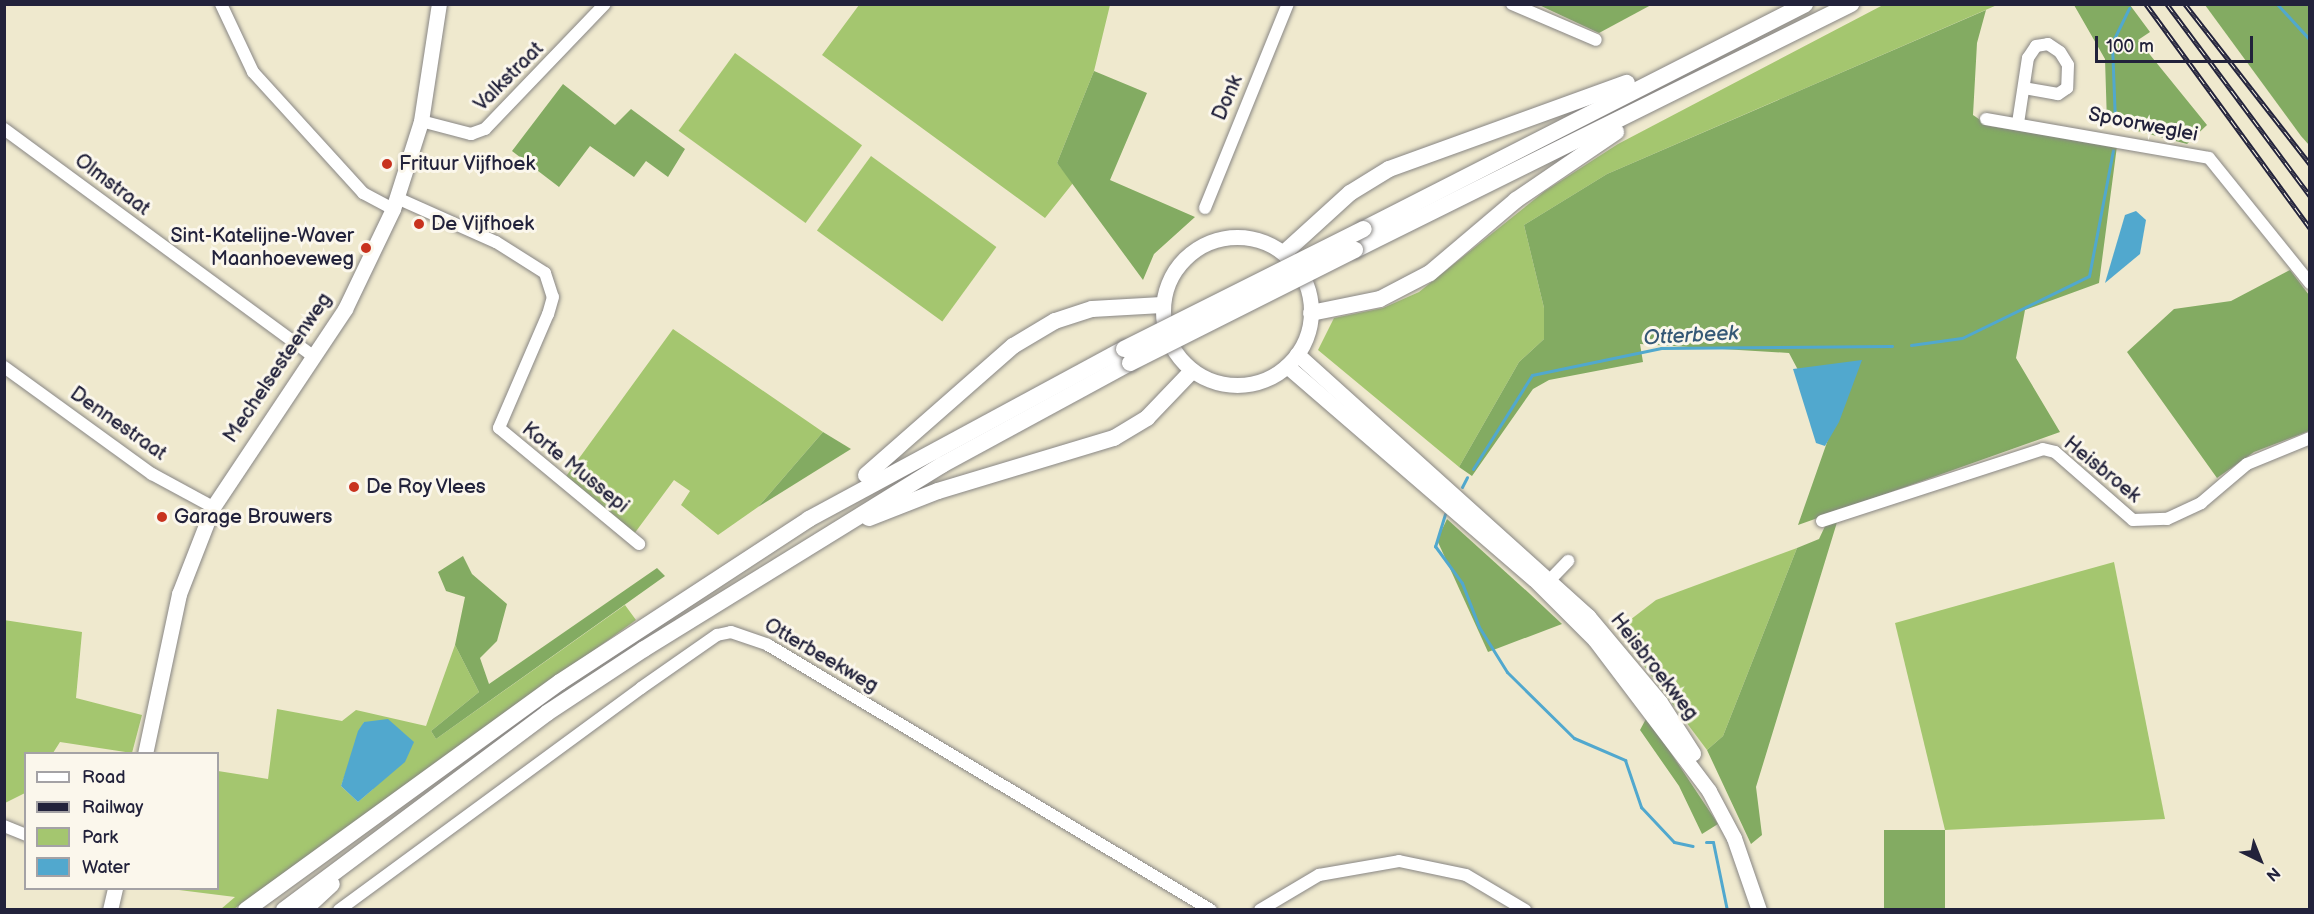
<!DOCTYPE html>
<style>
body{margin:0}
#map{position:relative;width:2314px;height:914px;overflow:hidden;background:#efe9ce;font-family:"Balsamiq Sans",sans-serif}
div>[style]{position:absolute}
.green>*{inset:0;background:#a4c66f;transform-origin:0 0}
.forest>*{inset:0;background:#83ab62;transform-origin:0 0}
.water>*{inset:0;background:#51a8ce}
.stream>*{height:3px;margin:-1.5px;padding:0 1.5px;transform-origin:1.5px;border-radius:1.5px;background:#51a8ce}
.roads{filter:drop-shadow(0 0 2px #888684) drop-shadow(0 0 2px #888684)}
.minor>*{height:12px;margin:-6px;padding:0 6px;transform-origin:6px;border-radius:6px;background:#fff}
.major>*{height:15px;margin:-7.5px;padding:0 7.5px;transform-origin:7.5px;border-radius:7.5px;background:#fff}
.major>.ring{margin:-7.5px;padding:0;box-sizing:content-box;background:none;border:15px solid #fff;border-radius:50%}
.highway>*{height:16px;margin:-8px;padding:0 8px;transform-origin:8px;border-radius:8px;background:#fff}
.rail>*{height:5px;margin-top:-2.5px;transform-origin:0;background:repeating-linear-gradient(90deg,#fbf7ec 0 9px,#22223b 0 18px);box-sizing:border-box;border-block:2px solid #22223b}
.bridges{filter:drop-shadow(0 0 2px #888684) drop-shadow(0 0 2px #888684)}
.highway-bridge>*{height:16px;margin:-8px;padding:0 8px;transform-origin:8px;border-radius:8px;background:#fff}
.dots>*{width:16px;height:16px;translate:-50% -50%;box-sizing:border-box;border:3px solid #fbf7ec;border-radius:50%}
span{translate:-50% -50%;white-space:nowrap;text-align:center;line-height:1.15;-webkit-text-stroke:6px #fbf7ec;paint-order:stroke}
.street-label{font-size:20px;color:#22223b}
.poi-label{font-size:20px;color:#22223b}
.left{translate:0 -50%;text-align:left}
.right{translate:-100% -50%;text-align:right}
.water-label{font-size:21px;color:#355876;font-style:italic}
.frame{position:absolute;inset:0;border:6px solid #22223b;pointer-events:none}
.legend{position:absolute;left:24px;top:752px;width:195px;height:138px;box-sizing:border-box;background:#fbf7ec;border:2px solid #a4a2a5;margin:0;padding:8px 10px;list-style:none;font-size:18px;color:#22223b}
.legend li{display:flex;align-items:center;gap:12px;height:30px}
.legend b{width:30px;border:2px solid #a4a2a5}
.north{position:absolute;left:2230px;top:830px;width:60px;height:60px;-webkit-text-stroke:4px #fbf7ec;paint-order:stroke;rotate:137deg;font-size:16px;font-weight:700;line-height:24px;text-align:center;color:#22223b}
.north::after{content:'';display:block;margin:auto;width:21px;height:27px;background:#22223b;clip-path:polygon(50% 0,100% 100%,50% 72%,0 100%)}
.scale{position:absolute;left:2095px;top:36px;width:158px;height:27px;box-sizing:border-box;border:3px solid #22223b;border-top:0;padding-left:8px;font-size:18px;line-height:21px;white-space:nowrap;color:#22223b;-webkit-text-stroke:4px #fbf7ec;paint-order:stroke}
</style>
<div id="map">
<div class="green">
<div style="clip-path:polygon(859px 5px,1110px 5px,1094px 71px,1057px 163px,1073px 183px,1045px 218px,822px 55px)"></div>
<div style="clip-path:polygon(1883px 5px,1997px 5px,1607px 174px,1524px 225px,1544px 308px,1544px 339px,1519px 362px,1459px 467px,1318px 350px,1334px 318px,1383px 308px,1419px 292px,1545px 191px,1618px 144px)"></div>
<div style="left:735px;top:53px;width:157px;height:96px;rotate:36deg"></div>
<div style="left:871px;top:156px;width:155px;height:92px;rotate:36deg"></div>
<div style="clip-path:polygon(673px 329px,823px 432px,758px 507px,718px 535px,681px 505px,690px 491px,674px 480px,634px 534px,564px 479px)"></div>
<div style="clip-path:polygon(1797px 548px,1723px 736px,1707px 750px,1617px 630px,1656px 600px)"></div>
<div style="clip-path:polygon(2114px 562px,2165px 819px,1945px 830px,1895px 623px)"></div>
<div style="clip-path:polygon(evenodd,625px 605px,636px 620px,234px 909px,221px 909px,235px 897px,171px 889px,218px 888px,218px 771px,268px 779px,277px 709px,342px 721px,356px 710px,426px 726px,455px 645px,479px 692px,431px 731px,436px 739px,625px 605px,364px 722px,373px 789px,358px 802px,341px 786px,364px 722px)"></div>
<div style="clip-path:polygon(4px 620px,82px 632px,76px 698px,142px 715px,132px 753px,60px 742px,53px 753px,26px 754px,25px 793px,5px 803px)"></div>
</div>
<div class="forest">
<div style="clip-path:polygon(1539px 5px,1651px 5px,1599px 33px)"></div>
<div style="clip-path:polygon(2074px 5px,2130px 5px,2150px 32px,2138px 40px,2207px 125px,2187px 144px,2107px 123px,2105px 59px)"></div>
<div style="clip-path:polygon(2205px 5px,2309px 5px,2309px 145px,2301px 136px)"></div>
<div style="clip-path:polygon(1986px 10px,1977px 43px,1973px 115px,1989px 126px,2117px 146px,2099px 283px,2025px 310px,2016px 358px,2060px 432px,1798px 525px,1852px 371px,1798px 370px,1789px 353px,1640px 344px,1643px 362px,1549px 380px,1533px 389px,1472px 476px,1459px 467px,1519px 362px,1544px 339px,1544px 308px,1524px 225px,1607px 174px)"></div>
<div style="clip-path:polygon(1094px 71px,1147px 93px,1110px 180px,1195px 217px,1154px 254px,1143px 280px,1057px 163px)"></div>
<div style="clip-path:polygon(563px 84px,615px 125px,631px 109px,685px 149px,668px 177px,646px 161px,634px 177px,590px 146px,559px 187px,512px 151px)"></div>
<div style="clip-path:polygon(2290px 270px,2309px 295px,2309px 431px,2254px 452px,2217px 478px,2127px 352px,2174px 309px,2231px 301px)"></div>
<div style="clip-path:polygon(823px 432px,851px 449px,758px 507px)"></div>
<div style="clip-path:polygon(1447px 519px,1530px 594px,1562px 624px,1488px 652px,1437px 540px)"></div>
<div style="clip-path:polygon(1838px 519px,1756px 787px,1762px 835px,1751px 844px,1707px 750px,1723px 736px,1797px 548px,1819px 539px,1827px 522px)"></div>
<div style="clip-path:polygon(463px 556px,472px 574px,507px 604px,497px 641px,480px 658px,489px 684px,657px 568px,665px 576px,436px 739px,431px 731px,479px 692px,455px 645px,465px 597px,446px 591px,438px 572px)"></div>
<div style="clip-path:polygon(1647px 717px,1718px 824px,1702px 834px,1679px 786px,1640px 730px)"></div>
<div style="left:1884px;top:830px;width:61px;height:79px"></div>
</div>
<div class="water">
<div style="clip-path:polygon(2136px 211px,2146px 220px,2140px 254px,2105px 283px,2125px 215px)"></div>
<div style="clip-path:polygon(1862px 360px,1839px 422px,1825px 446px,1816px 443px,1793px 369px)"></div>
<div style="clip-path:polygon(388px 719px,414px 742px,405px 762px,358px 802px,341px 786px,358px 731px,364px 722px)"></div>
</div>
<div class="stream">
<div style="left:2277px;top:4px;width:49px;rotate:47.5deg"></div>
<div style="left:2115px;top:122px;width:79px;rotate:-92.2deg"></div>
<div style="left:2112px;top:43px;width:39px;rotate:-64deg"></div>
<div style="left:1911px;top:345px;width:51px;rotate:-7.8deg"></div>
<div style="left:1962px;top:338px;width:141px;rotate:-26deg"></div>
<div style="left:2089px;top:276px;width:128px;rotate:-79.2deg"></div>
<div style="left:1473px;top:469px;width:111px;rotate:-57.9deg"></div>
<div style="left:1532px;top:375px;width:132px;rotate:-11.8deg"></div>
<div style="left:1661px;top:348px;width:231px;rotate:-0.5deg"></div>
<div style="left:1462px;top:487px;width:11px;rotate:-63deg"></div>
<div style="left:1445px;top:514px;width:34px;rotate:107deg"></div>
<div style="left:1435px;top:546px;width:46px;rotate:53.9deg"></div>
<div style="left:1462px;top:583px;width:47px;rotate:68.9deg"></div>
<div style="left:1479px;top:627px;width:53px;rotate:58.1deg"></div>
<div style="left:1507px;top:672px;width:94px;rotate:44.6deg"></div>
<div style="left:1574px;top:738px;width:56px;rotate:23.3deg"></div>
<div style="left:1625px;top:760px;width:50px;rotate:71.2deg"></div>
<div style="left:1641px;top:807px;width:48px;rotate:46.7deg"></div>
<div style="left:1674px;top:842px;width:19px;rotate:12deg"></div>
<div style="left:1706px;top:842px;width:7px"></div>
<div style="left:1713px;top:842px;width:69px;rotate:78.4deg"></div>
</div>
<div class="roads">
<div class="minor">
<div style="left:221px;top:4px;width:75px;rotate:64.8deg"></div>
<div style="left:253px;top:72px;width:164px;rotate:47.7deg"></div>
<div style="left:363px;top:193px;width:34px;rotate:28deg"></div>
<div style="left:1512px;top:4px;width:91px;rotate:23.2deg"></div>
<div style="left:1986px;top:119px;width:226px;rotate:9.9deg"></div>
<div style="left:2209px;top:158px;width:161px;rotate:51.1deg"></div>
<div style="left:421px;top:121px;width:52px;rotate:14.6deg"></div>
<div style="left:471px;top:134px;width:15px;rotate:-20deg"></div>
<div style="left:485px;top:129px;width:173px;rotate:-46.2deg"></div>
<div style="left:2018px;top:123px;width:66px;rotate:-81.3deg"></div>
<div style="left:2028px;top:58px;width:14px;rotate:-56deg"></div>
<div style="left:2036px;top:46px;width:12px;rotate:-9deg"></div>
<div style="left:2048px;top:44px;width:14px;rotate:34deg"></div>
<div style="left:2060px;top:52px;width:15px;rotate:58deg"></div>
<div style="left:2068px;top:65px;width:23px;rotate:92deg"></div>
<div style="left:2067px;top:88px;width:11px;rotate:146deg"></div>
<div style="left:2058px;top:94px;width:34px;rotate:-170deg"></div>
<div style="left:4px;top:129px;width:383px;rotate:36.3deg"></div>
<div style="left:397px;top:198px;width:108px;rotate:24deg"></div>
<div style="left:496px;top:242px;width:58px;rotate:32.3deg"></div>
<div style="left:545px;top:273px;width:25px;rotate:72deg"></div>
<div style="left:553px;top:297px;width:18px;rotate:106deg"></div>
<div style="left:548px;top:314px;width:124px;rotate:113.3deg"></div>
<div style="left:499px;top:428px;width:182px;rotate:39.6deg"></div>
<div style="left:1205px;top:208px;width:220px;rotate:-67.9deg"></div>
<div style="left:4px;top:367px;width:183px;rotate:35.9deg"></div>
<div style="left:152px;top:474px;width:69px;rotate:28.4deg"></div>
<div style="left:1822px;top:521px;width:232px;rotate:-18deg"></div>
<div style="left:2043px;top:449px;width:12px;rotate:14deg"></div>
<div style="left:2055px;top:452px;width:103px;rotate:41.1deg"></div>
<div style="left:2133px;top:520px;width:34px;rotate:-2deg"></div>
<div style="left:2167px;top:519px;width:38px;rotate:-25deg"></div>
<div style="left:2201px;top:503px;width:60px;rotate:-40.3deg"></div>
<div style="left:2247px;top:464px;width:68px;rotate:-22.4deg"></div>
<div style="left:1544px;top:586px;width:35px;rotate:-46deg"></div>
<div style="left:4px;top:826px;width:24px;rotate:22deg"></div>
<div style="left:339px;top:910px;width:375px;rotate:-36.3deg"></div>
<div style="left:641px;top:688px;width:93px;rotate:-34.9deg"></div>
<div style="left:717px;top:635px;width:14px;rotate:-12deg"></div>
<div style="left:731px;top:632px;width:39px;rotate:19deg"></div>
<div style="left:768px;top:645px;width:516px;rotate:30.89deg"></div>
<div style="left:1260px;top:910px;width:69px;rotate:-30.7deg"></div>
<div style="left:1319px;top:875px;width:81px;rotate:-9.9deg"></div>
<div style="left:1399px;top:861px;width:68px;rotate:11.8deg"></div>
<div style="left:1466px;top:875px;width:69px;rotate:30.7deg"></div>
</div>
<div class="major">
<div class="ring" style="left:1163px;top:237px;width:133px;height:133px"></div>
<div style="left:1297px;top:354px;width:392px;rotate:42deg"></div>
<div style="left:1588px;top:616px;width:112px;rotate:50.1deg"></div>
<div style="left:1660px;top:702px;width:61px;rotate:57.1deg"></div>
<div style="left:1287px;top:366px;width:326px;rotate:40.8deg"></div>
<div style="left:1534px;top:579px;width:86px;rotate:45deg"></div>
<div style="left:1595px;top:640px;width:189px;rotate:52.9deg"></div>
<div style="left:1709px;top:791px;width:53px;rotate:62deg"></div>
<div style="left:1734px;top:838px;width:76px;rotate:70.9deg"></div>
<div style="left:145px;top:754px;width:164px;rotate:-78deg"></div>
<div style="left:179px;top:594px;width:93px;rotate:-68.7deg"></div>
<div style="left:213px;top:507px;width:238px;rotate:-56.3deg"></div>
<div style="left:345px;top:309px;width:111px;rotate:-64.4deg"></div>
<div style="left:393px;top:209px;width:92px;rotate:-72.3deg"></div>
<div style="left:421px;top:121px;width:118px;rotate:-81.3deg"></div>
<div style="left:110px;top:910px;width:23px;rotate:-77deg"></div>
</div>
<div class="highway">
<div style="left:1364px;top:229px;width:495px;rotate:-27deg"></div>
<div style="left:1355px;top:250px;width:554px;rotate:-26.38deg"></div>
<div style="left:1284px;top:253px;width:89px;rotate:-42.3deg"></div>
<div style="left:1350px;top:193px;width:46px;rotate:-31.6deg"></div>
<div style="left:1389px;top:169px;width:253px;rotate:-19.9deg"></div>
<div style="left:1311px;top:313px;width:70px;rotate:-11.5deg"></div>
<div style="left:1380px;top:299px;width:56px;rotate:-27.5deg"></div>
<div style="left:1430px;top:273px;width:113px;rotate:-40.3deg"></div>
<div style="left:1516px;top:200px;width:121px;rotate:-34.2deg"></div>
<div style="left:866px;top:475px;width:196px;rotate:-41.3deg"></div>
<div style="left:1013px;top:346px;width:49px;rotate:-30.8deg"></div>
<div style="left:1055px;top:321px;width:39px;rotate:-18deg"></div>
<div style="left:1092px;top:309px;width:70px;rotate:-3.3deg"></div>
<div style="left:869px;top:518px;width:74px;rotate:-21.4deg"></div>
<div style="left:938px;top:491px;width:184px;rotate:-16.8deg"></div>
<div style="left:1114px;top:438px;width:39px;rotate:-31deg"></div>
<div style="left:1147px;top:418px;width:65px;rotate:-46.2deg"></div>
<div style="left:246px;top:910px;width:388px;rotate:-36deg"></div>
<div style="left:560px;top:682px;width:298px;rotate:-33.2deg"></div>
<div style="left:809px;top:519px;width:358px;rotate:-28.4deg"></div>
<div style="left:284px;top:910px;width:329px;rotate:-36.8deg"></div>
<div style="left:547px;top:713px;width:116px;rotate:-33.4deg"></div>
<div style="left:644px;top:649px;width:350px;rotate:-31.7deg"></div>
<div style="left:942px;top:465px;width:214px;rotate:-28.5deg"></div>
<div style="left:304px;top:910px;width:38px;rotate:-43deg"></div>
</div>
</div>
<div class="rail">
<div style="left:2146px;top:4px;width:278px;rotate:53.8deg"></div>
<div style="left:2167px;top:4px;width:239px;rotate:53.3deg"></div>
<div style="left:2185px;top:4px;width:203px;rotate:52deg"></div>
</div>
<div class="bridges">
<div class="highway-bridge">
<div style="left:1124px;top:349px;width:268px;rotate:-26.6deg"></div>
<div style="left:1130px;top:363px;width:252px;rotate:-26.7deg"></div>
</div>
</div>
<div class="dots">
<div style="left:387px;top:164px;background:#c8321e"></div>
<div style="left:419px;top:224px;background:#c8321e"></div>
<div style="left:366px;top:248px;background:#c8321e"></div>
<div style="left:354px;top:487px;background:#c8321e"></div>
<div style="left:162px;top:517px;background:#c8321e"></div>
</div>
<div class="street-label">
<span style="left:509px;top:77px;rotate:-45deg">Valkstraat</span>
<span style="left:1228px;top:98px;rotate:-67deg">Donk</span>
<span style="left:2143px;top:125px;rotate:11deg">Spoorweglei</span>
<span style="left:112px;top:185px;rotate:37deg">Olmstraat</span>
<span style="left:278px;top:368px;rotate:-56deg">Mechelsesteenweg</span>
<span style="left:118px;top:424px;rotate:35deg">Dennestraat</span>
<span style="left:575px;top:468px;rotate:39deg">Korte Mussepi</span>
<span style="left:2102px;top:470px;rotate:39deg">Heisbroek</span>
<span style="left:821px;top:656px;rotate:30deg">Otterbeekweg</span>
<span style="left:1654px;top:667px;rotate:52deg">Heisbroekweg</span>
</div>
<div class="poi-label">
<span class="left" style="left:399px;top:164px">Frituur Vijfhoek</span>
<span class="left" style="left:431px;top:224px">De Vijfhoek</span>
<span class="right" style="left:354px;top:248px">Sint-Katelijne-Waver<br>Maanhoeveweg</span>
<span class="left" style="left:366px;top:487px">De Roy Vlees</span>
<span class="left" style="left:174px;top:517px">Garage Brouwers</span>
</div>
<div class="water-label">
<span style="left:1691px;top:336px;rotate:-3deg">Otterbeek</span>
</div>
<div class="frame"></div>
<ul class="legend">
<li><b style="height:8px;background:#fff"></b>Road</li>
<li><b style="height:8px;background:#22223b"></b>Railway</li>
<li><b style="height:16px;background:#a4c66f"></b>Park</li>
<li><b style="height:16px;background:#51a8ce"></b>Water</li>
</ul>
<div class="north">N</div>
<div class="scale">100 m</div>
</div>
